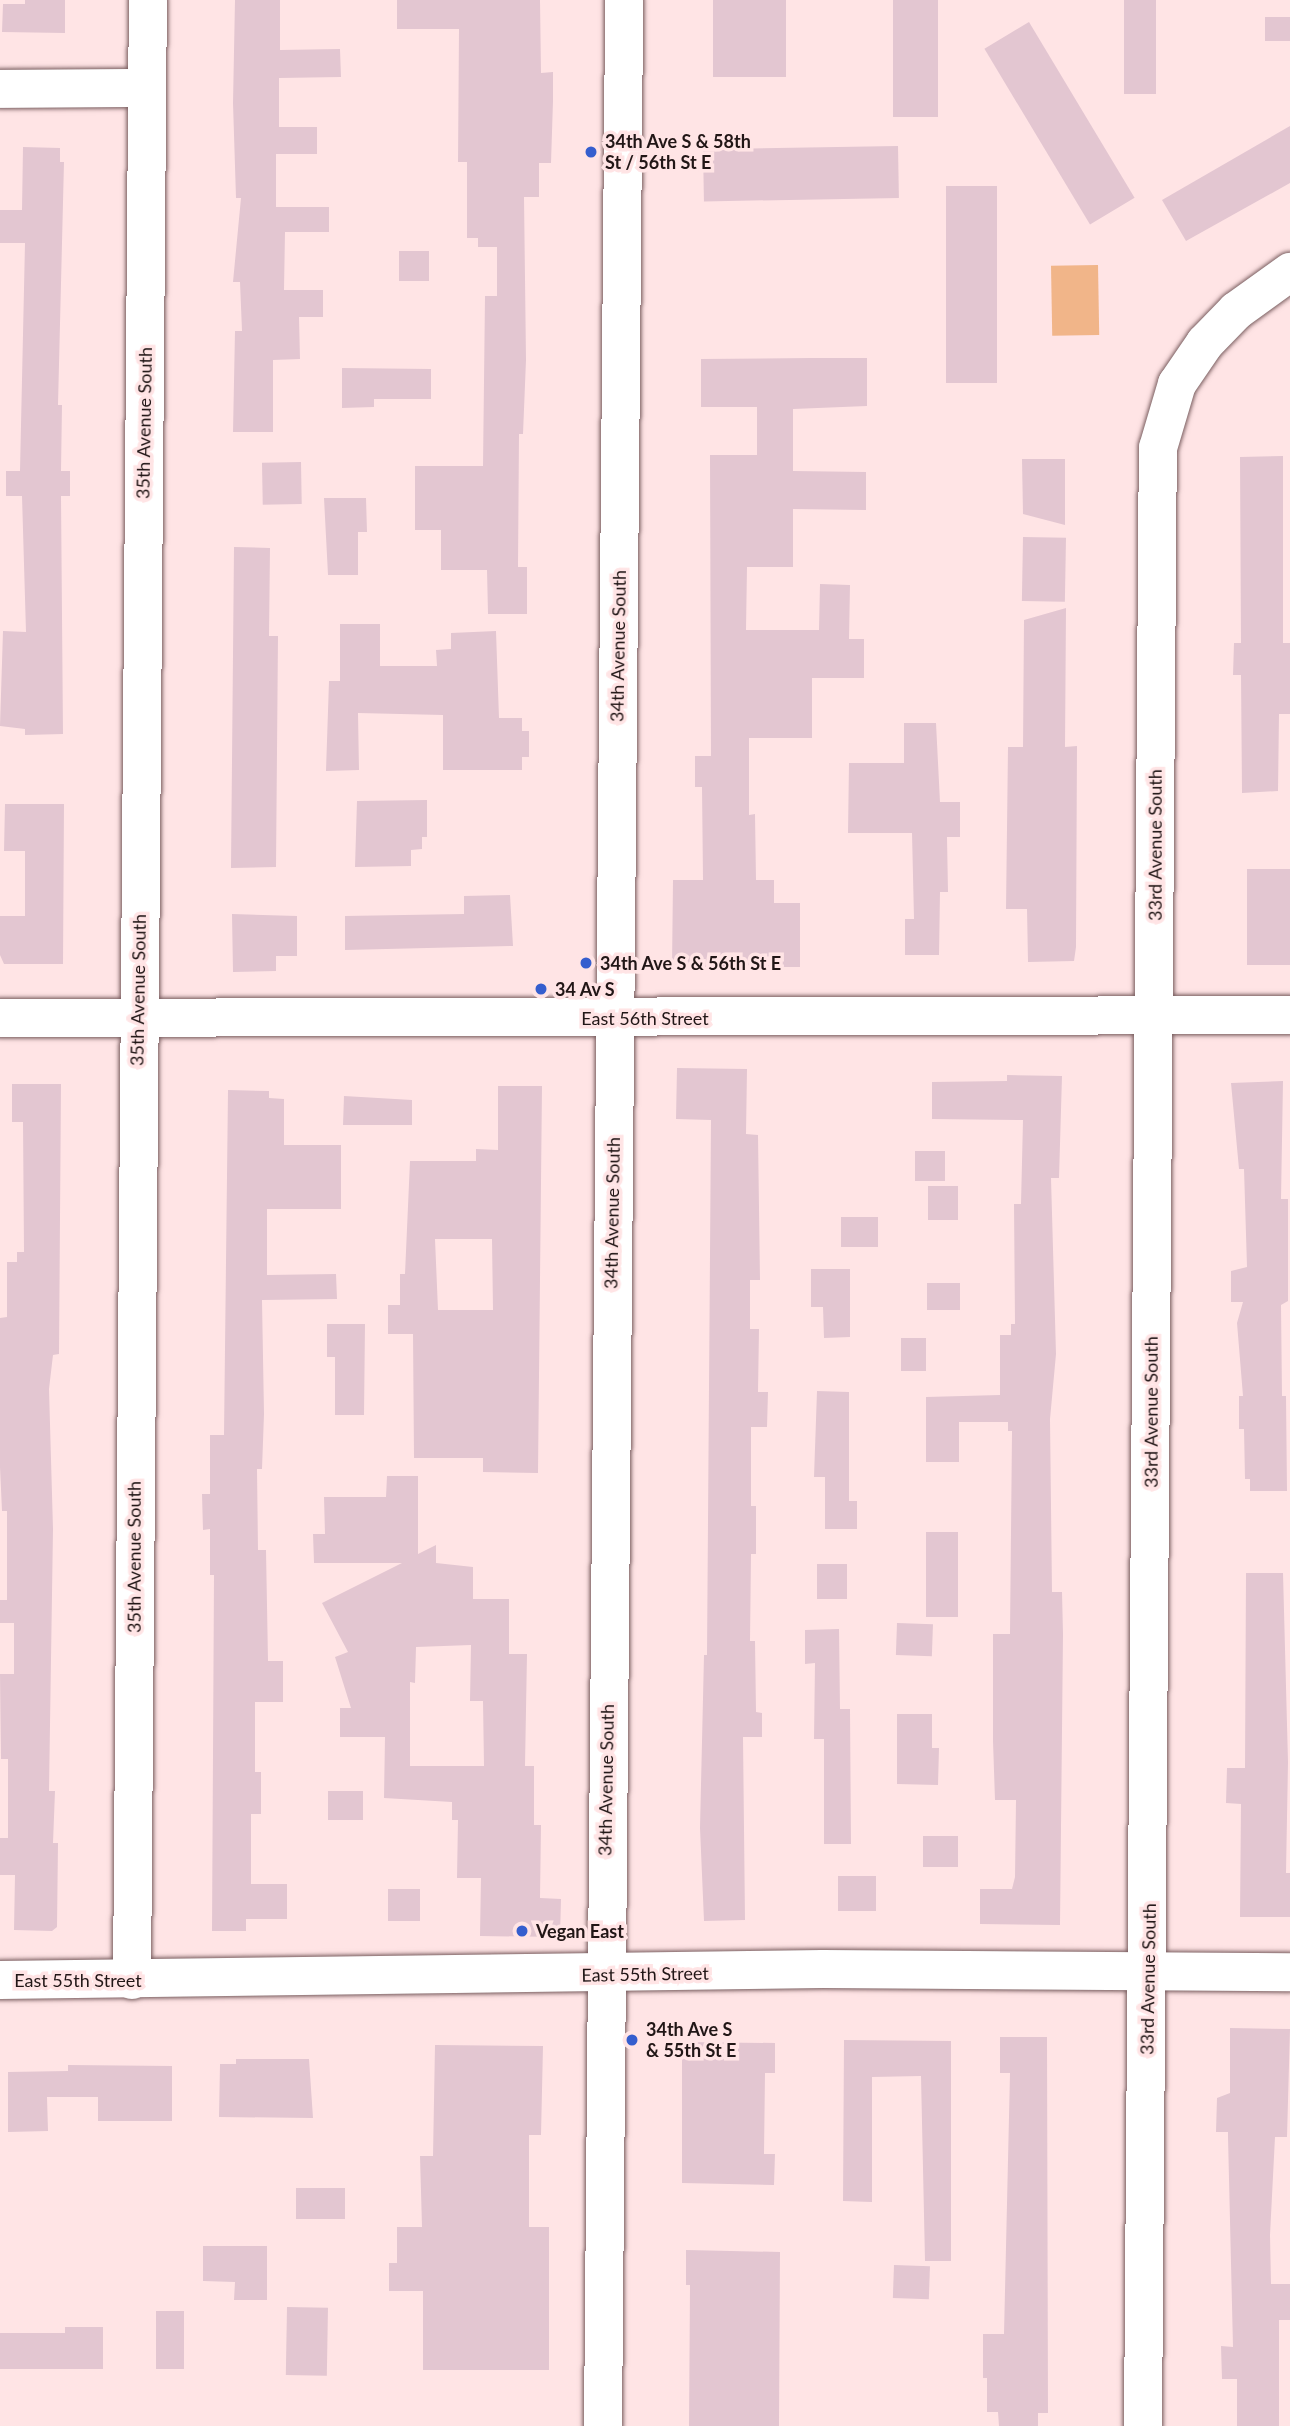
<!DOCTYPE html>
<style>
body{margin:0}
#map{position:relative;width:1290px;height:2426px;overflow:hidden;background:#ffe4e5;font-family:Lato,sans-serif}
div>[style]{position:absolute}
.green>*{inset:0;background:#f1b589;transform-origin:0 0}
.building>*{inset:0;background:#e3c6d1;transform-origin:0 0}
.roads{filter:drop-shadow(0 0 2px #7a5e60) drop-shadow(0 0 2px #7a5e60)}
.minor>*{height:38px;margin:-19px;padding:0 19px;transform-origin:19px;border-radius:19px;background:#fff}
.dots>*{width:19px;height:19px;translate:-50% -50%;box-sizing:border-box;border:4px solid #ffe4e5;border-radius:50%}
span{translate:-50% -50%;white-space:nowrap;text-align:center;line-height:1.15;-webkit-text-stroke:7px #ffe4e5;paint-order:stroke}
.poi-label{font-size:18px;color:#211616;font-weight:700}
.left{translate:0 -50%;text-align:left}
.street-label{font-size:18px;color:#211616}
</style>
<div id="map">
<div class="green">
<div style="left:1098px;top:265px;width:70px;height:47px;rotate:89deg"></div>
</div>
<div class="building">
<div style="clip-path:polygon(25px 0,65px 0,65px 33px,2px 32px,3px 4px,25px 4px)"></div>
<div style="clip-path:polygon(235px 0,280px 0,280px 50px,340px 49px,341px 77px,279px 78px,279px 127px,317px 127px,317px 154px,276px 154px,276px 207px,329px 207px,329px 232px,285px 232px,284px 290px,323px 290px,323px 317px,299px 317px,300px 359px,273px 360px,273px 432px,233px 432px,235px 331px,242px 331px,240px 282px,233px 282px,241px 198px,236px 198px,233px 103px)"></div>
<div style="clip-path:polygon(397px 0,540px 0,541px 73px,553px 72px,553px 101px,551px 163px,539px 163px,539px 197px,524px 197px,526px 360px,523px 434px,519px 434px,518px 567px,527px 567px,527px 614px,488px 614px,487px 570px,441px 570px,441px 530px,415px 530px,415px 466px,483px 466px,485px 296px,497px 296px,497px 247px,478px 247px,478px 238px,467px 238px,467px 162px,458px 162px,459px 29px,397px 29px)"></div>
<div style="left:713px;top:0;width:73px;height:77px"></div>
<div style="left:893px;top:0;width:45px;height:117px"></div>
<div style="left:1124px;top:0;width:32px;height:94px"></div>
<div style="left:1265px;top:17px;width:25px;height:24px"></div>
<div style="left:1029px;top:22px;width:205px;height:52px;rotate:59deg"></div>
<div style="clip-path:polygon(1290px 126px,1290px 183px,1186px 241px,1162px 200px)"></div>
<div style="left:898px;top:146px;width:52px;height:195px;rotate:89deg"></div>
<div style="clip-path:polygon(23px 147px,60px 148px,60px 162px,64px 162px,58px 405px,62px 405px,61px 471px,70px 471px,70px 496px,61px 496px,63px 734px,25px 735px,25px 729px,0 726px,3px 631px,26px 632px,22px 496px,6px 496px,6px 471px,20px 471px,25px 243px,0 243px,0 210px,22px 210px)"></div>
<div style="left:946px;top:186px;width:51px;height:197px"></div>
<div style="left:429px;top:251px;width:30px;height:30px;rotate:90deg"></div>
<div style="clip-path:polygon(811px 358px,867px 358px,867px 406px,793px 409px,793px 471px,866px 472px,866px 510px,793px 509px,793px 567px,747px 567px,746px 630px,819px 630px,820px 584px,850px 585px,849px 639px,864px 639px,864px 678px,812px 678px,812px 738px,749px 738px,749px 815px,755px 814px,756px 880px,774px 880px,774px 903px,800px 903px,800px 967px,672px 967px,673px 880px,703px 880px,702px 787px,695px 787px,695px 756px,711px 756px,710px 455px,757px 455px,757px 407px,701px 407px,701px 359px)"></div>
<div style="clip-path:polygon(342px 368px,431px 369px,431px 399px,374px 399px,374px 407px,342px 408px)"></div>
<div style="clip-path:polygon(1283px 456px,1283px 643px,1290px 643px,1290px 714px,1279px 714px,1278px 791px,1242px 793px,1241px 675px,1233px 675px,1234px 643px,1241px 643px,1240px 457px)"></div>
<div style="clip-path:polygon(1022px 459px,1065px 459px,1065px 525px,1023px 514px)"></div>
<div style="left:301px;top:462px;width:42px;height:39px;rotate:89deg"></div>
<div style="clip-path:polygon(324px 498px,366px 498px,367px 532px,358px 532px,358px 575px,328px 575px)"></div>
<div style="left:1023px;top:537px;width:43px;height:64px;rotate:1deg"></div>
<div style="clip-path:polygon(234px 547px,270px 548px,269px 636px,278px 636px,276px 867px,231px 868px)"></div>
<div style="clip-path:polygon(1066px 608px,1065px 747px,1077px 746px,1076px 947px,1074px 961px,1028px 962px,1027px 909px,1006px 909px,1008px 747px,1023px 747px,1024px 620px)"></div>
<div style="clip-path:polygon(340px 624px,380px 624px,380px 666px,437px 666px,436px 650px,451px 649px,451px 633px,496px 631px,499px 718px,522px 718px,522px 731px,529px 731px,529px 757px,522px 757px,522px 770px,443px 770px,443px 715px,358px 713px,359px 770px,326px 771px,329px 681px,340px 681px)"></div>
<div style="clip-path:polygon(904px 723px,936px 723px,940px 802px,960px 802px,960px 837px,947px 837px,948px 892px,940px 892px,939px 955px,905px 955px,905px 919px,914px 919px,912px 833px,848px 833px,849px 763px,904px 763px)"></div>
<div style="clip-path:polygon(427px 800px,427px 837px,422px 837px,422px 849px,411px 850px,411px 866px,355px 867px,357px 801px)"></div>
<div style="clip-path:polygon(5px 804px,64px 804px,63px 964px,4px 964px,0 955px,0 916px,25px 916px,25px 851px,4px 851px)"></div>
<div style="left:1247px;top:869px;width:43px;height:96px"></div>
<div style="clip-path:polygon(510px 895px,513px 946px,345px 950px,345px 916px,464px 914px,464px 896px)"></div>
<div style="clip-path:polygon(232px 914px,297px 916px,297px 956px,276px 956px,276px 971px,233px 972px)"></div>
<div style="clip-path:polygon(677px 1068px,747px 1069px,746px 1134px,758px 1135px,760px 1280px,750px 1280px,750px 1329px,759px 1329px,758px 1392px,768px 1392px,767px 1427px,751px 1427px,751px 1506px,756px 1506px,756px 1554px,751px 1554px,750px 1641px,755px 1641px,756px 1712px,762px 1713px,762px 1737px,743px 1737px,745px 1920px,704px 1921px,700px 1828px,704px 1655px,707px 1655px,711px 1120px,676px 1119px)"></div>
<div style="clip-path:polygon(1007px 1075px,1062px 1076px,1059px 1178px,1051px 1178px,1056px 1354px,1050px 1419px,1052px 1592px,1062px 1592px,1063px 1634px,1060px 1925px,980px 1924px,980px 1889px,1012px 1889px,1015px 1877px,1016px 1800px,995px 1800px,993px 1741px,993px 1634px,1010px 1634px,1012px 1431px,1008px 1431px,1008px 1422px,959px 1422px,959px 1462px,926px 1462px,926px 1397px,1000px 1395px,1000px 1335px,1011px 1335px,1011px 1324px,1015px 1324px,1014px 1204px,1021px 1204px,1023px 1120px,932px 1119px,932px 1082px,1007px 1081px)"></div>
<div style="clip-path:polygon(1283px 1081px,1281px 1199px,1288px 1199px,1288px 1301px,1281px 1305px,1282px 1396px,1286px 1396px,1287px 1491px,1250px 1491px,1250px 1479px,1245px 1479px,1244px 1429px,1239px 1429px,1239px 1396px,1243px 1396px,1237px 1323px,1243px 1302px,1231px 1302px,1231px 1271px,1247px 1267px,1244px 1169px,1239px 1169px,1231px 1083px)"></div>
<div style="clip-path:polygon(12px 1084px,61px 1084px,59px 1354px,53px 1355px,49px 1389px,53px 1529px,49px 1791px,55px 1791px,53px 1843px,58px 1843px,57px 1927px,52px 1931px,14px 1930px,15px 1875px,0 1875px,0 1838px,8px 1838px,8px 1759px,1px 1759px,0 1674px,14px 1674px,14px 1623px,0 1623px,0 1600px,7px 1600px,7px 1511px,2px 1511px,0 1467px,0 1318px,7px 1317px,7px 1262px,17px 1262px,17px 1252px,24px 1252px,23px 1122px,12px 1122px)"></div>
<div style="clip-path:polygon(evenodd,498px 1086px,542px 1086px,538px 1473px,483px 1472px,483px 1458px,414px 1458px,413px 1334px,388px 1334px,388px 1305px,400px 1305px,400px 1274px,405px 1274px,410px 1161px,476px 1161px,476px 1149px,498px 1150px,498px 1086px,435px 1239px,492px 1239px,493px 1310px,438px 1310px,435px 1239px)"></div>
<div style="clip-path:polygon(228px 1090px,269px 1091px,269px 1098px,284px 1099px,284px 1145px,341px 1145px,341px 1209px,267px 1209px,267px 1275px,336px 1274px,337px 1299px,262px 1300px,264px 1414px,262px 1469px,257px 1469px,258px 1550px,266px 1550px,268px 1661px,283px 1661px,283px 1702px,255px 1702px,255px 1772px,261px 1772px,261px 1814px,251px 1814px,251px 1884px,287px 1884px,287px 1919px,246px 1919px,246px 1931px,212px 1931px,214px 1575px,210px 1575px,210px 1529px,203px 1530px,202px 1494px,210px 1494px,210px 1435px,224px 1435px)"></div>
<div style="clip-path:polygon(344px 1096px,412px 1100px,412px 1125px,343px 1125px)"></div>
<div style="left:915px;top:1151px;width:30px;height:30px"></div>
<div style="left:958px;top:1186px;width:34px;height:30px;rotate:90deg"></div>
<div style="left:878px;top:1217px;width:30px;height:37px;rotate:90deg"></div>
<div style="clip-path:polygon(811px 1269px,850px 1269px,850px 1337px,824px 1338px,823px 1307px,811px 1307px)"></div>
<div style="left:927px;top:1283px;width:33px;height:27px"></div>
<div style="clip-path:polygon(327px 1324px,365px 1324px,364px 1415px,335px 1415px,335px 1357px,327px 1357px)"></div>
<div style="left:901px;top:1338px;width:25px;height:33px"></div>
<div style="clip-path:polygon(817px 1391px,849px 1392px,849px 1501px,857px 1501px,857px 1529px,825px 1529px,825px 1477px,814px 1477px)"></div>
<div style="clip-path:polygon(evenodd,387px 1476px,418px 1476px,418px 1554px,436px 1545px,436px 1563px,473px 1567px,473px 1599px,509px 1599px,509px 1654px,527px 1654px,525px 1766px,534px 1766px,534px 1825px,541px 1825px,540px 1898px,561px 1899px,560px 1937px,480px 1936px,481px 1878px,457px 1878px,458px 1820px,452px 1820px,452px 1802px,384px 1798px,385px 1737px,340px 1737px,340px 1708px,351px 1708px,335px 1657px,348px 1652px,322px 1603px,402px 1563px,314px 1563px,313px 1534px,325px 1534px,324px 1497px,386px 1497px,387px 1476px,471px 1645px,470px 1701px,483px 1701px,484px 1766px,410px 1766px,410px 1682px,415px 1683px,416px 1647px,471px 1645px)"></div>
<div style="left:958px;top:1532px;width:85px;height:32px;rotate:90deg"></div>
<div style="left:847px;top:1564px;width:35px;height:30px;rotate:90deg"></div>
<div style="clip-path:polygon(1246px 1573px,1283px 1573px,1288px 1762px,1286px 1873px,1290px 1873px,1290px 1917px,1240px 1917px,1241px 1804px,1226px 1803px,1227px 1768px,1245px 1768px)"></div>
<div style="left:897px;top:1623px;width:36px;height:32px;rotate:2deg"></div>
<div style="clip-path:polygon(839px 1629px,840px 1709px,850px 1709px,851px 1844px,824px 1844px,824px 1739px,814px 1739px,815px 1663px,805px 1664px,805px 1630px)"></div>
<div style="clip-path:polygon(897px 1714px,932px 1714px,932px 1748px,939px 1748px,938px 1785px,897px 1784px)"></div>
<div style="left:328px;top:1791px;width:35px;height:29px"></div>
<div style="left:923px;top:1836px;width:35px;height:31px"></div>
<div style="left:838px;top:1876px;width:38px;height:35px"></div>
<div style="left:388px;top:1889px;width:32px;height:32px"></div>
<div style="clip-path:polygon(1230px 2028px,1290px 2029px,1287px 2137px,1275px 2137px,1270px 2235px,1271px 2284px,1290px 2284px,1290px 2320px,1279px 2320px,1279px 2426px,1237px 2426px,1237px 2379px,1222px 2379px,1221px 2346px,1233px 2347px,1228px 2137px,1228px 2132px,1216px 2132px,1217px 2098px,1230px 2093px)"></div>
<div style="clip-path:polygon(1000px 2037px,1047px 2037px,1048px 2413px,1038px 2413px,1038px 2426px,999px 2426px,998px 2412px,987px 2412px,987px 2378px,983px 2378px,983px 2334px,1004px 2334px,1010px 2073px,1000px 2073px)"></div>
<div style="clip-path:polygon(844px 2040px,951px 2041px,951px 2261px,925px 2261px,921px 2076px,872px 2077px,872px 2202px,843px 2201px)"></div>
<div style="clip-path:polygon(682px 2042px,775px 2043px,775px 2073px,765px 2073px,764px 2154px,775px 2154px,774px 2185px,682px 2183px)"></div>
<div style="clip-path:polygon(435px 2045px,543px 2046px,541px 2135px,529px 2135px,529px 2227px,549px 2227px,549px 2370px,423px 2370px,423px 2291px,389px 2291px,389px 2263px,397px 2263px,397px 2227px,422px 2227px,420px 2156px,433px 2156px)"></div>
<div style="clip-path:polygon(236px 2059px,309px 2059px,313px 2118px,219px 2117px,220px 2064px,236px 2064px)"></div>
<div style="clip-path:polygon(68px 2065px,172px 2066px,172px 2121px,98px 2121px,98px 2097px,47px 2097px,48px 2131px,8px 2132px,8px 2072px,68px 2071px)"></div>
<div style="left:296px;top:2188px;width:49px;height:31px"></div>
<div style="clip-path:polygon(203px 2246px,267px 2246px,267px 2300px,234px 2300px,235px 2282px,203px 2281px)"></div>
<div style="clip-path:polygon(686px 2250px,780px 2252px,779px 2426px,689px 2426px,690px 2285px,686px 2285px)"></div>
<div style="left:894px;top:2265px;width:36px;height:33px;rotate:2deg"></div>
<div style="left:287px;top:2307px;width:41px;height:68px;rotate:1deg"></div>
<div style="left:156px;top:2311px;width:28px;height:58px"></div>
<div style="clip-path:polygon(65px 2327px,103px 2327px,103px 2369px,0 2369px,0 2333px,65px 2333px)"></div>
</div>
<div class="roads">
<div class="minor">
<div style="left:0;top:89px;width:147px;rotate:-0.4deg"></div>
<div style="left:0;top:1018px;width:1290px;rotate:-0.13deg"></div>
<div style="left:0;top:1980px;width:823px;rotate:-0.77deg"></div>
<div style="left:823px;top:1969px;width:467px;rotate:0.4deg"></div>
<div style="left:132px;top:1980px;width:1980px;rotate:-89.54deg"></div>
<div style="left:603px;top:2426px;width:2426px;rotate:-89.5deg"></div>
<div style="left:1143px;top:2426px;width:1978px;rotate:-89.57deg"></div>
<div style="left:1158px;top:448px;width:67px;rotate:-73.5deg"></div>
<div style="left:1177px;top:384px;width:50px;rotate:-55.7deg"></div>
<div style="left:1205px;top:343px;width:45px;rotate:-45.9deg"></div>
<div style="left:1236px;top:311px;width:67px;rotate:-35.8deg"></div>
</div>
</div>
<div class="dots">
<div style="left:591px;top:152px;background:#355ece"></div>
<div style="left:586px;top:963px;background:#355ece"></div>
<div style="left:541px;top:989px;background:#355ece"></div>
<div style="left:522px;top:1931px;background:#355ece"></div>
<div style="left:632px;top:2040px;background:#355ece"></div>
</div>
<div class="poi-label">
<span class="left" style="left:605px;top:152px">34th Ave S &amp; 58th<br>St / 56th St E</span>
<span class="left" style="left:600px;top:963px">34th Ave S &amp; 56th St E</span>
<span class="left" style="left:555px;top:989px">34 Av S</span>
<span class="left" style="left:536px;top:1931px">Vegan East</span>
<span class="left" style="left:646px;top:2040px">34th Ave S<br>&amp; 55th St E</span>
</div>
<div class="street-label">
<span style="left:144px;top:423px;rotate:-89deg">35th Avenue South</span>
<span style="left:618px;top:646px;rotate:-89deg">34th Avenue South</span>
<span style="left:1155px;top:845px;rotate:-90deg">33rd Avenue South</span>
<span style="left:138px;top:990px;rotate:-89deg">35th Avenue South</span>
<span style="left:645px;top:1018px">East 56th Street</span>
<span style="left:612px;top:1213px;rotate:-89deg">34th Avenue South</span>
<span style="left:1151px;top:1412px;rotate:-90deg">33rd Avenue South</span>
<span style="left:134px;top:1557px;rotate:-90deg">35th Avenue South</span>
<span style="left:606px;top:1780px;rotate:-89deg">34th Avenue South</span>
<span style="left:645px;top:1974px;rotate:-1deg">East 55th Street</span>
<span style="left:1148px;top:1979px;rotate:-89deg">33rd Avenue South</span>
<span style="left:78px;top:1980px">East 55th Street</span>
</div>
</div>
